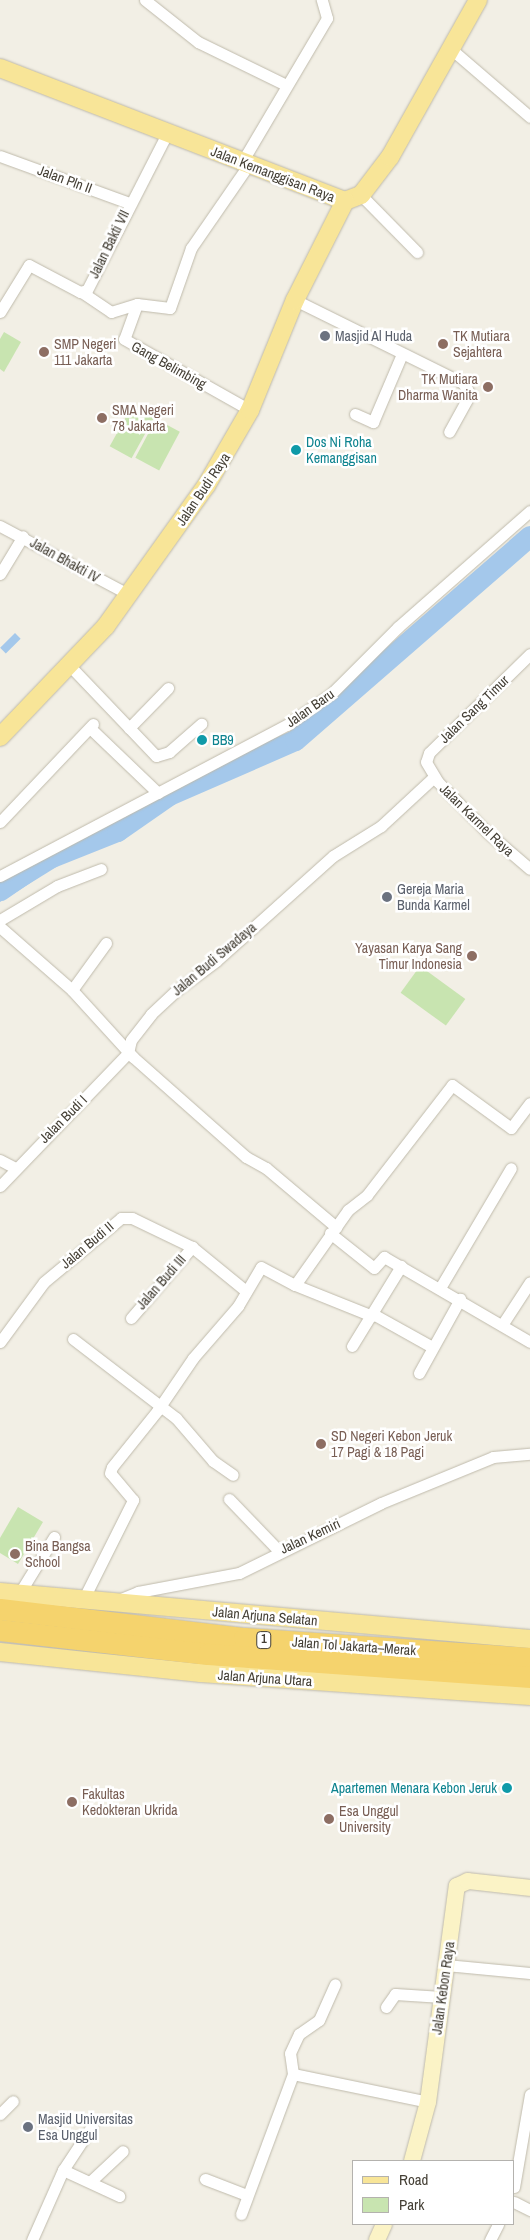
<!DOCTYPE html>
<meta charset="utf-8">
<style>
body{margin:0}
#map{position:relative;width:530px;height:2240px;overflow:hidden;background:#f2efe5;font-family:"Archivo Narrow",sans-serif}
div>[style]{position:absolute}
.green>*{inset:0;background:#c8e4b0;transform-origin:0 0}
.water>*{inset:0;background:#a4c8eb;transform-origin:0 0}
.river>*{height:21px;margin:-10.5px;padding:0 10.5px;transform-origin:10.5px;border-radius:10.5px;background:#a4c8eb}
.roads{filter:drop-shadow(0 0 1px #bfbaab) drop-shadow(0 0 1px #bfbaab)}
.street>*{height:11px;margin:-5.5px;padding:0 5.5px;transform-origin:5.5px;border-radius:5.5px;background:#fff}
.secondary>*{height:16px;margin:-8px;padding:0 8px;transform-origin:8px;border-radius:8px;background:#fbf3c6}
.primary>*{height:18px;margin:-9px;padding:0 9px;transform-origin:9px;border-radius:9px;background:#f8e598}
.highway>*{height:21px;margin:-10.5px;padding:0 10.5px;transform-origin:10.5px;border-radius:10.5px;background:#f5d36d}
.dots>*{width:14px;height:14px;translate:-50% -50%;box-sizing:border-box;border:2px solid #fff;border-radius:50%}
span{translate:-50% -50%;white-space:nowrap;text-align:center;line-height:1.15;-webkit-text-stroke:5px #fff;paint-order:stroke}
.shield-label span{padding:1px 4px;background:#fff;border:1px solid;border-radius:4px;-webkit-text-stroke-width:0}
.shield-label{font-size:12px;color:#443f35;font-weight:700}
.street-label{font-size:14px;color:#443f35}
.worship-label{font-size:14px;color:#5b616d}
.left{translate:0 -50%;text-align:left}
.education-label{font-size:14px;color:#785e54}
.right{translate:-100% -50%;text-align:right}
.culture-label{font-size:14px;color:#0d838f}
.legend{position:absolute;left:352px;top:2160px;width:162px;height:65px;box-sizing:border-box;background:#fff;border:1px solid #b4b2ae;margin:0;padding:6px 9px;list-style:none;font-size:15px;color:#443f35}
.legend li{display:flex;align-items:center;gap:10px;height:25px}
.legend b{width:25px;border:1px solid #b4b2ae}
</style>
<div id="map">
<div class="green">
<div style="clip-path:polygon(4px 332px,21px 342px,4px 372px,0 369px,0 339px)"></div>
<div style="left:132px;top:406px;width:25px;height:46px;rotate:29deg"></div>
<div style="left:156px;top:419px;width:27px;height:44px;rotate:28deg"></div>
<div style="left:420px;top:966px;width:56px;height:33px;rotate:36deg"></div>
<div style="clip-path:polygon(18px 1507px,43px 1522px,18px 1564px,0 1553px,0 1538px)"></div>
</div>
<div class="water">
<div style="left:15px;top:633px;width:8px;height:21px;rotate:45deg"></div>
<div style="clip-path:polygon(40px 856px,58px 866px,0 902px,0 876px)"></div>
</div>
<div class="river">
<div style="left:0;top:890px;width:53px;rotate:-34.3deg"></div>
<div style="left:44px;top:860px;width:79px;rotate:-21.7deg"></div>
<div style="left:117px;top:831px;width:63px;rotate:-34.7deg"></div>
<div style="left:169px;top:795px;width:137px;rotate:-23.6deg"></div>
<div style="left:295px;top:740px;width:311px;rotate:-41deg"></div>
</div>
<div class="roads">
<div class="street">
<div style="left:145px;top:0;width:68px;rotate:38.4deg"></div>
<div style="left:198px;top:42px;width:98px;rotate:26deg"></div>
<div style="left:451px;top:49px;width:104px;rotate:40.7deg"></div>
<div style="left:0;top:156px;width:137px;rotate:20deg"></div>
<div style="left:242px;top:162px;width:167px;rotate:-59.4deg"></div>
<div style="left:327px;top:18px;width:19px;rotate:-106deg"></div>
<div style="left:361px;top:195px;width:80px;rotate:45.5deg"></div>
<div style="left:83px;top:293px;width:34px;rotate:34deg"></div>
<div style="left:111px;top:312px;width:27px;rotate:-17deg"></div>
<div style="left:137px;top:304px;width:33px;rotate:7deg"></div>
<div style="left:170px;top:308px;width:64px;rotate:-70.7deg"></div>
<div style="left:191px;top:248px;width:102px;rotate:-55.4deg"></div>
<div style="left:295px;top:300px;width:187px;rotate:26.3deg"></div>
<div style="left:463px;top:383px;width:13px;rotate:58deg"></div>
<div style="left:470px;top:394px;width:43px;rotate:118.9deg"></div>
<div style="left:137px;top:304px;width:37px;rotate:110deg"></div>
<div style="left:124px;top:339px;width:145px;rotate:29.4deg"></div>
<div style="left:0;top:312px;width:55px;rotate:-58.3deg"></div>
<div style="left:29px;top:265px;width:58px;rotate:27.9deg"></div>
<div style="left:80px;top:292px;width:7px;rotate:-16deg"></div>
<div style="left:87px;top:290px;width:175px;rotate:-62.9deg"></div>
<div style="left:355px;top:414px;width:20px;rotate:24deg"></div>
<div style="left:373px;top:422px;width:74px;rotate:-66.9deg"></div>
<div style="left:0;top:526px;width:147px;rotate:28deg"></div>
<div style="left:0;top:574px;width:44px;rotate:-58.8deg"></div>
<div style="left:530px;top:654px;width:141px;rotate:135.6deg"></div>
<div style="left:429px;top:753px;width:9px;rotate:108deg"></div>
<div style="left:426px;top:762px;width:23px;rotate:59deg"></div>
<div style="left:438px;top:782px;width:71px;rotate:45.6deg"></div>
<div style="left:488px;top:833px;width:55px;rotate:40.6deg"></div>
<div style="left:71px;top:667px;width:123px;rotate:46.3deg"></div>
<div style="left:156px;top:756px;width:14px;rotate:-17deg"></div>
<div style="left:169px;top:752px;width:43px;rotate:-41.2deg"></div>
<div style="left:90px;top:728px;width:94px;rotate:43.7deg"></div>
<div style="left:129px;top:728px;width:56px;rotate:-45.7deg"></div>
<div style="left:0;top:822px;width:135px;rotate:-46.5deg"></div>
<div style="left:0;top:876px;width:324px;rotate:-27.8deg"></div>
<div style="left:287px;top:725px;width:55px;rotate:-35.4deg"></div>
<div style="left:332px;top:693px;width:93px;rotate:-45deg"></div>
<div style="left:398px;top:627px;width:176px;rotate:-41.3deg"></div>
<div style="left:0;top:920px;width:66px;rotate:-30.8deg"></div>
<div style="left:57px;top:886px;width:47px;rotate:-21.1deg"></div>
<div style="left:0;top:927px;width:96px;rotate:41.2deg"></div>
<div style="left:72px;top:990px;width:91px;rotate:47.7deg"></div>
<div style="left:133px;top:1057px;width:151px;rotate:41.5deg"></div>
<div style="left:246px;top:1157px;width:23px;rotate:29deg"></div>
<div style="left:266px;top:1168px;width:92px;rotate:40.1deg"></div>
<div style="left:72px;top:990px;width:58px;rotate:-54.1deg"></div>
<div style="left:128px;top:1053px;width:13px;rotate:-77deg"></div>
<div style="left:131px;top:1040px;width:33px;rotate:-52deg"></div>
<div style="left:151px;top:1014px;width:35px;rotate:-43deg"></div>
<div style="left:177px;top:990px;width:49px;rotate:-36.6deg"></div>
<div style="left:216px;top:961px;width:157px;rotate:-41.9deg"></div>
<div style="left:333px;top:856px;width:57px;rotate:-32deg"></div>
<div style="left:381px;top:826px;width:72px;rotate:-42.8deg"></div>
<div style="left:0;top:1160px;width:17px;rotate:28deg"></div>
<div style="left:0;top:1186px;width:185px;rotate:-46.1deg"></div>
<div style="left:330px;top:1233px;width:56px;rotate:38.5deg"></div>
<div style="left:374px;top:1268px;width:15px;rotate:-48deg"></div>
<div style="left:384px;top:1257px;width:169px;rotate:30.2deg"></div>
<div style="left:295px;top:1285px;width:83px;rotate:21.9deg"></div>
<div style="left:440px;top:1288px;width:139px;rotate:-59.4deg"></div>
<div style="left:373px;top:1314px;width:68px;rotate:29.2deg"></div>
<div style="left:131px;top:1318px;width:94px;rotate:-49.3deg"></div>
<div style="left:502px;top:1325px;width:51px;rotate:-56.9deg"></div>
<div style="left:73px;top:1339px;width:130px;rotate:37.5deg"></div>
<div style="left:176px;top:1418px;width:57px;rotate:49.3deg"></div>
<div style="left:213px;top:1461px;width:24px;rotate:35deg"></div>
<div style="left:0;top:1342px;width:74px;rotate:-53.7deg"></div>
<div style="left:44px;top:1282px;width:100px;rotate:-39.7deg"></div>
<div style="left:121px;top:1218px;width:11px"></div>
<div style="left:132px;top:1218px;width:67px;rotate:25.8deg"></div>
<div style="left:192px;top:1247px;width:70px;rotate:39.2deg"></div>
<div style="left:352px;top:1346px;width:94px;rotate:-58.5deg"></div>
<div style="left:419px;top:1373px;width:85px;rotate:-61deg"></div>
<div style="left:229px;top:1499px;width:72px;rotate:46.1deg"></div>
<div style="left:19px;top:1594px;width:67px;rotate:-58.4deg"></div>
<div style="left:83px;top:1600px;width:112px;rotate:-63.4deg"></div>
<div style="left:133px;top:1500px;width:35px;rotate:-130deg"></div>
<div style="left:110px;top:1473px;width:6px;rotate:-72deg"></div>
<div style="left:112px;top:1467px;width:72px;rotate:-51.2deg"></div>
<div style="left:157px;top:1411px;width:64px;rotate:-55.8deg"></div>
<div style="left:193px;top:1358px;width:69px;rotate:-49.1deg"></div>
<div style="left:238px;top:1306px;width:45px;rotate:-59.5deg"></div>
<div style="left:261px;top:1267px;width:38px;rotate:28deg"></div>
<div style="left:295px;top:1285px;width:92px;rotate:-54.8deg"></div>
<div style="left:348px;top:1210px;width:24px;rotate:-38deg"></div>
<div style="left:367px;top:1195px;width:139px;rotate:-52.3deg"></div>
<div style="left:452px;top:1085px;width:73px;rotate:36.1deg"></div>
<div style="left:511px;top:1128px;width:31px;rotate:-53deg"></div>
<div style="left:118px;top:1600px;width:22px;rotate:-22deg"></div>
<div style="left:138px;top:1592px;width:103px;rotate:-10.7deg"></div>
<div style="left:239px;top:1573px;width:158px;rotate:-26.2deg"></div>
<div style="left:381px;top:1503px;width:121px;rotate:-22.3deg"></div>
<div style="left:493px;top:1457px;width:37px;rotate:-5deg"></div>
<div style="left:446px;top:1965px;width:84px;rotate:5.4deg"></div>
<div style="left:386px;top:2007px;width:16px;rotate:-55deg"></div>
<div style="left:395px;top:1994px;width:47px;rotate:3.7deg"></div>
<div style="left:293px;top:2074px;width:21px;rotate:-98deg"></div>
<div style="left:290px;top:2053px;width:21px;rotate:-65deg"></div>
<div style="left:299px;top:2034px;width:24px;rotate:-35deg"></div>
<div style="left:319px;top:2020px;width:39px;rotate:-66deg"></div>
<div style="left:0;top:2114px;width:18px;rotate:-45deg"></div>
<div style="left:63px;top:2170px;width:62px;rotate:24.9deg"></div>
<div style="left:205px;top:2179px;width:45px;rotate:20.9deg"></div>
<div style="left:92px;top:2180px;width:42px;rotate:-43.1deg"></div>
<div style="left:514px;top:2187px;width:94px;rotate:-80.2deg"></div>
<div style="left:514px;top:2202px;width:18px;rotate:27deg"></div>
<div style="left:241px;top:2214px;width:149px;rotate:-69.6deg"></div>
<div style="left:293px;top:2074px;width:138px;rotate:11.7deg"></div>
<div style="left:32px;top:2240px;width:77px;rotate:-66.1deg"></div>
<div style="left:63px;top:2170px;width:53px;rotate:-56.6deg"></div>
<div style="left:490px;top:2240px;width:18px;rotate:-63deg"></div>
</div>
<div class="secondary">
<div style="left:412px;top:2161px;width:61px;rotate:-74.8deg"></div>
<div style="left:428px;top:2102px;width:218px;rotate:-82.4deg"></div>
<div style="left:457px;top:1886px;width:12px;rotate:-24deg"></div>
<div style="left:468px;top:1881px;width:62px;rotate:6.4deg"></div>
<div style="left:377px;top:2240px;width:17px;rotate:-66deg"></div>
</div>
<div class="primary">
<div style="left:0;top:68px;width:370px;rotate:21.1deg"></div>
<div style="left:345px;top:201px;width:17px;rotate:-21deg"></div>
<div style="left:361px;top:195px;width:48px;rotate:-52.7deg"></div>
<div style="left:390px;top:157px;width:180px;rotate:-60.7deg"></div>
<div style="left:0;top:737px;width:153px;rotate:-46.3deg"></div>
<div style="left:106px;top:626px;width:172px;rotate:-54.5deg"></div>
<div style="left:206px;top:486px;width:88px;rotate:-59.9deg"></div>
<div style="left:250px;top:410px;width:119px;rotate:-67.8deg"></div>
<div style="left:295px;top:300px;width:111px;rotate:-63.2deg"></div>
<div style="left:0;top:1592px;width:532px;rotate:5.07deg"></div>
<div style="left:0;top:1652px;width:202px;rotate:6deg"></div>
<div style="left:201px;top:1673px;width:330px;rotate:4deg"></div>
</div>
<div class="highway">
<div style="left:0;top:1609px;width:246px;rotate:6.8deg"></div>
<div style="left:244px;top:1638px;width:287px;rotate:4deg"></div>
<div style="left:0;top:1630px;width:209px;rotate:6.6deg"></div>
<div style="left:208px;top:1654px;width:323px;rotate:4.1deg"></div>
</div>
</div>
<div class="dots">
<div style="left:325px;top:336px;background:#6b7280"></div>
<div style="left:443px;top:344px;background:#8d6e63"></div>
<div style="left:44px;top:352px;background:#8d6e63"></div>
<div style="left:488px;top:387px;background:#8d6e63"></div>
<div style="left:102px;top:418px;background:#8d6e63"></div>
<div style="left:296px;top:450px;background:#0f9aa8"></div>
<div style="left:202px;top:740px;background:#0f9aa8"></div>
<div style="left:387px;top:897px;background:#6b7280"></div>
<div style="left:472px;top:956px;background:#8d6e63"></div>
<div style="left:321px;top:1444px;background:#8d6e63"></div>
<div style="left:15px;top:1554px;background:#8d6e63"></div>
<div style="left:507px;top:1788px;background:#0f9aa8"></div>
<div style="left:72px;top:1802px;background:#8d6e63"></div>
<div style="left:329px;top:1819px;background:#8d6e63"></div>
<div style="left:28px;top:2127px;background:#6b7280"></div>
</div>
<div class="shield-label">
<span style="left:264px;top:1640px">1</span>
</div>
<div class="street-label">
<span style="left:273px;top:174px;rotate:21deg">Jalan Kemanggisan Raya</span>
<span style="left:65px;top:179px;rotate:20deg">Jalan Pln II</span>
<span style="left:109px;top:244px;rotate:-64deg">Jalan Bakti VII</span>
<span style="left:169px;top:365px;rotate:29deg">Gang Belimbing</span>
<span style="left:203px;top:489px;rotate:-56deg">Jalan Budi Raya</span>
<span style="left:65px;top:560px;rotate:29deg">Jalan Bhakti IV</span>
<span style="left:310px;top:708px;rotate:-35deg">Jalan Baru</span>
<span style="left:474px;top:709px;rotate:-44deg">Jalan Sang Timur</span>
<span style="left:477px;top:820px;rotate:44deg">Jalan Karmel Raya</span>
<span style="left:214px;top:959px;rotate:-40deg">Jalan Budi Swadaya</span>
<span style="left:63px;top:1119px;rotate:-45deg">Jalan Budi I</span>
<span style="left:87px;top:1245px;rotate:-40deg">Jalan Budi II</span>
<span style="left:161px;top:1282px;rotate:-49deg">Jalan Budi III</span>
<span style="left:310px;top:1536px;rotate:-25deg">Jalan Kemiri</span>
<span style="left:265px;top:1616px;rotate:5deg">Jalan Arjuna Selatan</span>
<span style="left:354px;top:1646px;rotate:4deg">Jalan Tol Jakarta–Merak</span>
<span style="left:265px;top:1678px;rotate:4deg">Jalan Arjuna Utara</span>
<span style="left:443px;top:1988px;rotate:-82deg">Jalan Kebon Raya</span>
</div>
<div class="worship-label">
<span class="left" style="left:335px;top:336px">Masjid Al Huda</span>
<span class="left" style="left:397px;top:897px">Gereja Maria<br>Bunda Karmel</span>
<span class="left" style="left:38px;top:2127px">Masjid Universitas<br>Esa Unggul</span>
</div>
<div class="education-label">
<span class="left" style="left:453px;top:344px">TK Mutiara<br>Sejahtera</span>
<span class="left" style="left:54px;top:352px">SMP Negeri<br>111 Jakarta</span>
<span class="right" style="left:478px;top:387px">TK Mutiara<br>Dharma Wanita</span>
<span class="left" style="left:112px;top:418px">SMA Negeri<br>78 Jakarta</span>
<span class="right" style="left:462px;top:956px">Yayasan Karya Sang<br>Timur Indonesia</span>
<span class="left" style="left:331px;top:1444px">SD Negeri Kebon Jeruk<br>17 Pagi &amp; 18 Pagi</span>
<span class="left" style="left:25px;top:1554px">Bina Bangsa<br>School</span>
<span class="left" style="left:82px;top:1802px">Fakultas<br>Kedokteran Ukrida</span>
<span class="left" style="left:339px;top:1819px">Esa Unggul<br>University</span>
</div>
<div class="culture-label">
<span class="left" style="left:306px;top:450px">Dos Ni Roha<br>Kemanggisan</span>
<span class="left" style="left:212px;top:740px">BB9</span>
<span class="right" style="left:497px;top:1788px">Apartemen Menara Kebon Jeruk</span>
</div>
<ul class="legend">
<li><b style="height:6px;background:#f8e598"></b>Road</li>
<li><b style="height:14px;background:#c8e4b0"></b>Park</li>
</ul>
</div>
